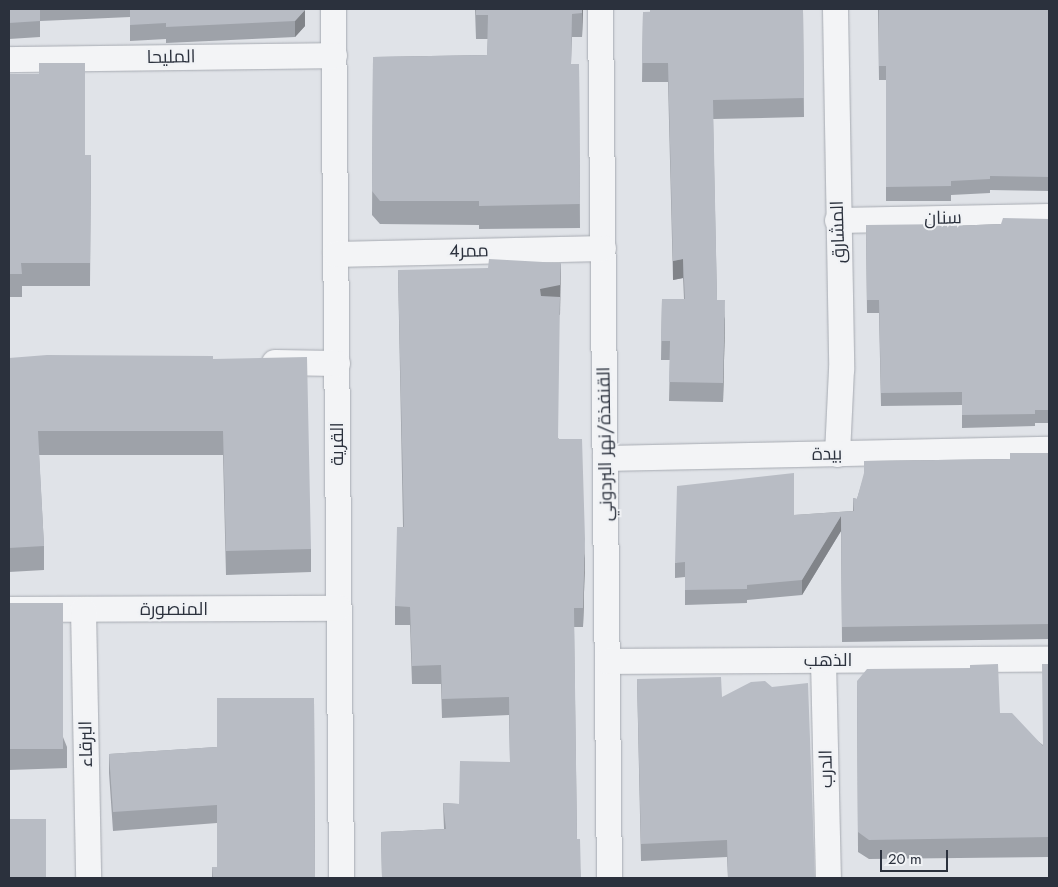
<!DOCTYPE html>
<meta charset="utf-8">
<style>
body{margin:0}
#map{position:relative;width:1058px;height:887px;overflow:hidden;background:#e0e3e8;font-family:Jost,Cairo,sans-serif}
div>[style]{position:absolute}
.roads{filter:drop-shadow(0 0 1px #a6aab1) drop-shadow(0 0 1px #a6aab1)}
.street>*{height:25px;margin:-12.5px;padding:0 12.5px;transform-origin:12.5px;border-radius:12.5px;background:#f3f4f6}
.wall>*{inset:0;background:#9ea2a9}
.shaded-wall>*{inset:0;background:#818489}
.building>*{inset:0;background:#b8bcc4;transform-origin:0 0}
span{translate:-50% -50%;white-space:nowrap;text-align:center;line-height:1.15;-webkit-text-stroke:4px #f0f2f5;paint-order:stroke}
.street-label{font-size:18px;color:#2b313d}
.frame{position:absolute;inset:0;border:10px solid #2b313d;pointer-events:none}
.scale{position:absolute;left:880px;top:850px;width:68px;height:22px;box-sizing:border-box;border:2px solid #2b313d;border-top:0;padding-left:6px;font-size:15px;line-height:18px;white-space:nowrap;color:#2b313d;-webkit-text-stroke:4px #f0f2f5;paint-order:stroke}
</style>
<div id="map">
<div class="roads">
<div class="street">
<div style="left:333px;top:9px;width:869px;rotate:89.47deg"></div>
<div style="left:600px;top:9px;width:869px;rotate:89.41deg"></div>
<div style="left:835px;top:9px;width:360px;rotate:89deg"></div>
<div style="left:841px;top:369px;width:85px;rotate:92.7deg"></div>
<div style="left:9px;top:59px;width:325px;rotate:-0.7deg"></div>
<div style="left:837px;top:220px;width:212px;rotate:-1.1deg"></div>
<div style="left:335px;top:254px;width:268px;rotate:-1.3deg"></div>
<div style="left:274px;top:362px;width:63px;rotate:0.9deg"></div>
<div style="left:605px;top:458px;width:444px;rotate:-1.2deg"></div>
<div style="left:9px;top:609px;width:329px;rotate:-0.2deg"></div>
<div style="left:83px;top:609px;width:269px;rotate:88.9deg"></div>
<div style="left:823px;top:660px;width:218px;rotate:88.7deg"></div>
<div style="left:607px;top:661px;width:442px;rotate:-0.3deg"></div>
</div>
</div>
<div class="wall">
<div style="clip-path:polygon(9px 9px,305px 9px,305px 26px,295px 37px,166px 43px,166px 39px,130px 41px,130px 17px,86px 19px,40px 21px,40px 37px,9px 39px)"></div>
<div style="clip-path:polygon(475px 9px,583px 9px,582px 37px,572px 37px,571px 64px,579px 64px,580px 228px,479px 229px,479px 225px,380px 224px,372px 215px,373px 57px,487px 55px,488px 39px,476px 39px)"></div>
<div style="clip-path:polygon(803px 9px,804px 117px,713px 119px,717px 300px,725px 319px,723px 402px,669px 401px,670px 360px,661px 360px,662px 299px,684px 299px,683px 278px,673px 280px,668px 82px,642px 82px,643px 12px)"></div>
<div style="clip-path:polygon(878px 9px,1049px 9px,1049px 191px,990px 190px,990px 193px,951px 195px,951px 201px,886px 201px,886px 80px,879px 80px)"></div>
<div style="clip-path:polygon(9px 74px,85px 155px,91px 155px,90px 286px,22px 286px,22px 297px,9px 297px)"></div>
<div style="clip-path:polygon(1049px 219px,1049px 423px,1035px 423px,1035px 426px,962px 428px,962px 405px,881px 406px,879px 313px,867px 313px,866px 225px,951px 226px,1001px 224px)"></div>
<div style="clip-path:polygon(398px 270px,559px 439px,585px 558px,583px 627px,574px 627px,577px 839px,581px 878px,382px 878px,381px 832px,444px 829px,443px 803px,459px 804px,510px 762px,509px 715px,442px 718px,441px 684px,412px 684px,410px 625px,395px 625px,395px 606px,403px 527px)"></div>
<div style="clip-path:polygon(9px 358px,213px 359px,311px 549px,311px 572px,226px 575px,223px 455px,39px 455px,44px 546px,44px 570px,9px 572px)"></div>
<div style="clip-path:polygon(1049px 453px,1049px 639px,842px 642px,841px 531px,802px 595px,747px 600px,747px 603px,685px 605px,685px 577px,675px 578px,675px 563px,794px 515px,853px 511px,853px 498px,857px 499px,864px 476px,864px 461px,1010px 459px)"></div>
<div style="clip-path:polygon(9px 603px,67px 747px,67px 768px,9px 770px)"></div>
<div style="clip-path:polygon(1049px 664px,1049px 857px,869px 859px,858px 852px,857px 681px,1000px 713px,1043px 745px)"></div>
<div style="clip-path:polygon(637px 679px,722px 697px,815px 878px,728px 878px,727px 857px,641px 861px)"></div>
<div style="clip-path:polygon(217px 698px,314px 698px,315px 878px,212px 878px,212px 867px,217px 867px,217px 823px,113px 831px,109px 773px,109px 754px,217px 747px)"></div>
</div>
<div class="shaded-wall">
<div style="clip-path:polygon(582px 9px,583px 9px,582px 37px)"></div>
<div style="clip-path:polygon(305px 10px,305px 26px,295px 37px,295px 21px)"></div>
<div style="clip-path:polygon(683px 259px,683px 278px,673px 280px,673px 261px)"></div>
<div style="clip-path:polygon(561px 263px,560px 315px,540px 308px,540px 289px)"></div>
<div style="clip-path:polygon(725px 300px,725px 319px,723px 402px,723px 383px)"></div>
<div style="clip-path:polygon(841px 516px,841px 531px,802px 595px,802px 580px)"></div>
<div style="clip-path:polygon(585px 539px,585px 558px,583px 627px,583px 608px)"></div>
</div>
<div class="building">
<div style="clip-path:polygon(9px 9px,40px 9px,40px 21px,9px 23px)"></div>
<div style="clip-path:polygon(130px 9px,305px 9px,305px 10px,295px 21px,166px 27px,166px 23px,130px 25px)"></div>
<div style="clip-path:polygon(476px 9px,582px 9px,582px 13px,572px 14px,571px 64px,579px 64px,580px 204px,479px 206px,479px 201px,380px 201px,372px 191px,373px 57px,487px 55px,488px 15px,476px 15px)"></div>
<div style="clip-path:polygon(650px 9px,803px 9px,804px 98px,713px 100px,717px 300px,725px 300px,723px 383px,669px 382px,670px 341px,661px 341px,662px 299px,685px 299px,683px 259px,673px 261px,668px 63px,642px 63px,643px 12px,650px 12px)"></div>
<div style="clip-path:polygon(879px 9px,1049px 9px,1049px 177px,990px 176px,990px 179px,951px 181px,951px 186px,886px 187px,886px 66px,879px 66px)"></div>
<div style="clip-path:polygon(39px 63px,85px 63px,85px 155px,91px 155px,90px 263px,21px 263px,22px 274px,9px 274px,9px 74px,39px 74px)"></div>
<div style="clip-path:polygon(1003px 218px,1049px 219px,1049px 410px,1035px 410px,1035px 414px,962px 415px,962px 392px,881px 393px,879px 300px,867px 300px,866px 225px,950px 224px,951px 226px,1001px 224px)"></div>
<div style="clip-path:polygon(489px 259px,561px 263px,560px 285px,540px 289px,541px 296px,560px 297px,558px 439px,582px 439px,585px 539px,583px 608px,574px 608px,577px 839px,580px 839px,581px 878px,382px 878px,381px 832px,446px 829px,443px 803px,459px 804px,460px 761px,510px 762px,509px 697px,442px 699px,441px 665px,412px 666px,410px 607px,395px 606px,397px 527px,404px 527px,398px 270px,488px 268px)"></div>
<div style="clip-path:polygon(47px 355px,213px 356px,213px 359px,307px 357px,311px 549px,226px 551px,223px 431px,38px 431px,44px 546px,9px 548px,9px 358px)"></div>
<div style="clip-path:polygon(1010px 453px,1049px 453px,1049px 624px,842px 627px,841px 516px,802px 580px,747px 585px,747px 589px,685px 590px,685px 562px,675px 563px,677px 486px,794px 473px,794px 515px,854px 511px,853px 498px,857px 499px,864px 473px,864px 461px,1010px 459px)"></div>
<div style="left:9px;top:603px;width:54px;height:146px"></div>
<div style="clip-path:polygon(998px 664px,1000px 713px,1012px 713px,1043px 746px,1042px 664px,1049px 664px,1049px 837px,869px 840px,858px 832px,857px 681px,867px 669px,970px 668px,970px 665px)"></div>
<div style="clip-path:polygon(721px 677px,722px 697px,751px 682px,765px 681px,772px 687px,808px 683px,815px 878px,728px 878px,727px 840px,641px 844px,637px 679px)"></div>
<div style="clip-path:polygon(217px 698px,314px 698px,315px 878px,213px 878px,212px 867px,217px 867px,217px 805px,113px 812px,109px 754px,217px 747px)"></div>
<div style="left:9px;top:819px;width:37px;height:59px"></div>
</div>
<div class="street-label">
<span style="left:171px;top:57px;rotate:-1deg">المليحا</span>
<span style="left:943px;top:218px;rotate:-1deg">سنان</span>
<span style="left:838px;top:232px;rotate:-92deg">المشارق</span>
<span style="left:469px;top:251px;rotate:-1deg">ممر4</span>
<span style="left:337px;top:444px;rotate:-90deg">القرية</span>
<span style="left:605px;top:444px;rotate:-91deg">القنفذة/نهر البردوني</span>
<span style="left:827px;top:454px;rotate:-1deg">بيدة</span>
<span style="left:174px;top:609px">المنصورة</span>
<span style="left:828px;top:660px">الذهب</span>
<span style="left:86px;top:744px;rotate:-91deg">البرقاء</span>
<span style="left:826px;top:769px;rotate:-91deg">الدرب</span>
</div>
<div class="frame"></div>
<div class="scale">20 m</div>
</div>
